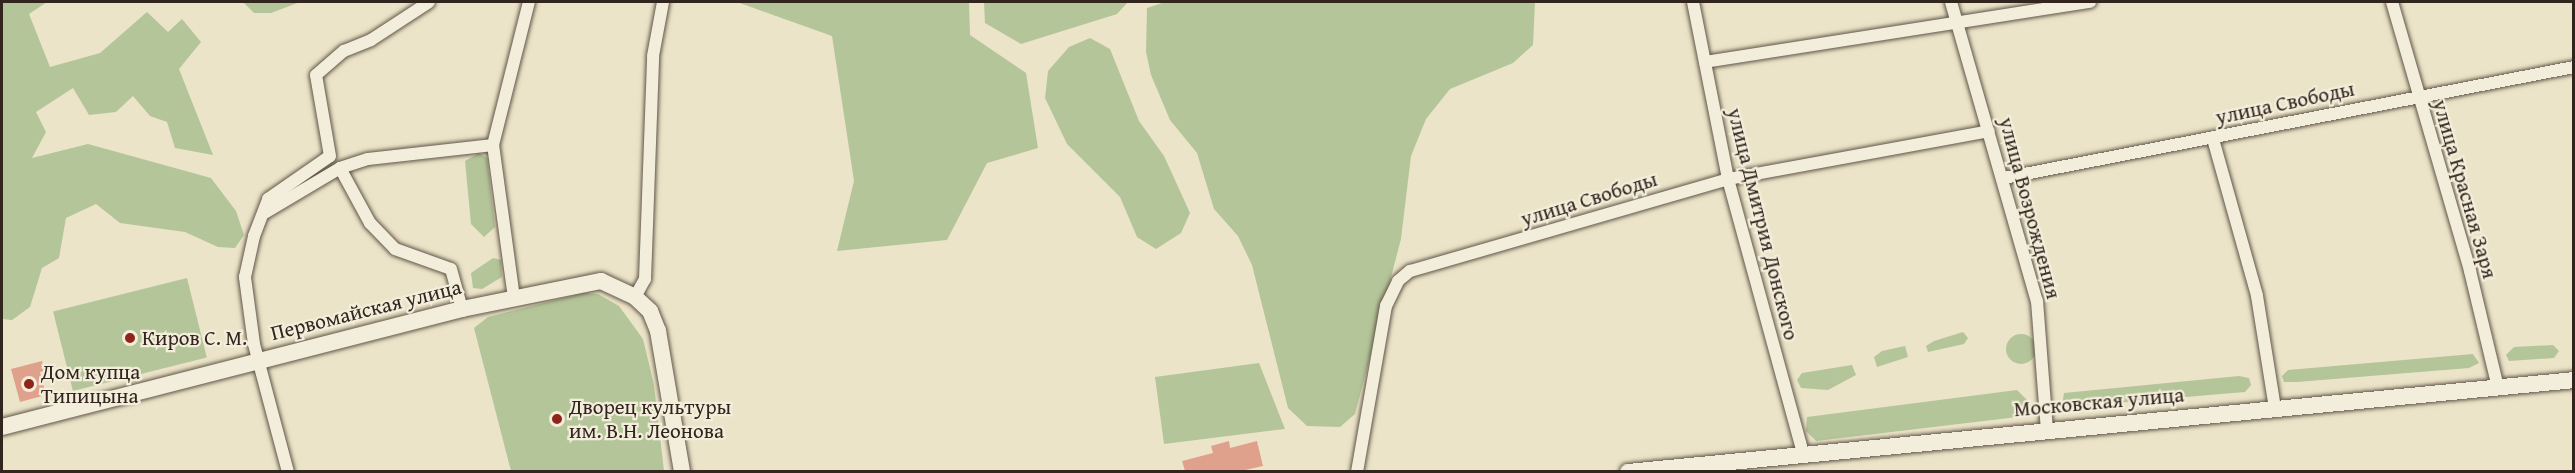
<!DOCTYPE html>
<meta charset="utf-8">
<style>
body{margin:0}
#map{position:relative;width:2575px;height:473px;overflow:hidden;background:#ece4c8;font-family:"Gentium Book Plus",serif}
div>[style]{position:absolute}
.green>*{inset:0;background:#b4c599;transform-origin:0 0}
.round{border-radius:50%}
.building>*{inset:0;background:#e0a18c}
.roads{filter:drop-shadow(0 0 2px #605548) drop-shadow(0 0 2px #605548)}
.minor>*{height:12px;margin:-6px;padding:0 6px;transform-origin:6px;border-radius:6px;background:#f3eddb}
.secondary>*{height:16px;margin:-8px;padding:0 8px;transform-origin:8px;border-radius:8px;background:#f3eddb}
.dots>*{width:16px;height:16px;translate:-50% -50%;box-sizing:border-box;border:3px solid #f3eddb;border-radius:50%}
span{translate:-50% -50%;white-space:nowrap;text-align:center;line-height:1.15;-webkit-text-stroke:4.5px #f3eddb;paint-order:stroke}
.street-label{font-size:21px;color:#32251d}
.poi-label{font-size:21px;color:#32251d}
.left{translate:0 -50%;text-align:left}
.frame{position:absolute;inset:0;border:3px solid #32251d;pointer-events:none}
</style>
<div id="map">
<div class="green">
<div style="clip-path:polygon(2px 2px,47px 2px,29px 14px,50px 67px,100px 53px,147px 12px,168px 32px,182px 19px,201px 42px,179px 69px,213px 155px,175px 148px,167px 122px,150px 116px,133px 96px,116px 112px,89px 115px,73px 88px,36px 112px,46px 132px,32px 158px,88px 144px,211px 178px,236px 211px,244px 235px,235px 248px,218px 247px,185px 232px,120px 223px,96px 204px,66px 218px,59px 258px,42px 268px,30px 307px,12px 320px,2px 319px)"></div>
<div style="clip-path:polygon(243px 2px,300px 2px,271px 13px,254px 13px)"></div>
<div style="clip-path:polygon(737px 2px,969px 2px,970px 35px,1026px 73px,1038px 148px,987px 163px,947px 240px,837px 251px,854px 181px,832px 36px)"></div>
<div style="clip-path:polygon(984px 2px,1128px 2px,1117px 14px,1021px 44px,985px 23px)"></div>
<div style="clip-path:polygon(1165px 2px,1535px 2px,1533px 45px,1513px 63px,1450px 89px,1426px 119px,1411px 156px,1401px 239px,1355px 414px,1340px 427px,1307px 426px,1288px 408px,1252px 265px,1238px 236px,1214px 209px,1197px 153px,1170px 120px,1151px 75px,1146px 52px,1147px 8px)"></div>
<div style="clip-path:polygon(1090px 38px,1110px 49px,1139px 121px,1164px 156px,1190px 213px,1181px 233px,1156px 249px,1137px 237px,1120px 197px,1067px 144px,1045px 98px,1048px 71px,1069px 47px)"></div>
<div style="clip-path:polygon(479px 153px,487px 158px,495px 227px,484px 237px,471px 224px,465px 161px)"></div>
<div style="clip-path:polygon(493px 258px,501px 260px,502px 277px,482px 289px,473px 288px,471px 273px)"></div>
<div style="left:187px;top:278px;width:82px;height:138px;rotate:76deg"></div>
<div style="clip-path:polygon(584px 293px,598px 294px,619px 306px,643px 339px,654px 385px,664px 471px,511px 471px,474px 328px,488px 317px)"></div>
<div style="clip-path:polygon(1963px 332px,1968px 338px,1964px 344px,1928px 352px,1926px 346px,1934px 341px)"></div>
<div class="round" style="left:2006px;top:334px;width:30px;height:30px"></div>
<div style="clip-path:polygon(2553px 345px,2559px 351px,2554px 358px,2509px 361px,2506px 355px,2514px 347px)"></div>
<div style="clip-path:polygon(1905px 346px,1908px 357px,1877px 367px,1874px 357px,1882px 351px)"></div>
<div style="clip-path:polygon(2473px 354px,2479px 363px,2469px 368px,2297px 382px,2284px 382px,2282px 376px,2288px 370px)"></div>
<div style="clip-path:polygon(1259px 363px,1285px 429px,1164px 444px,1155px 377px)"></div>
<div style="clip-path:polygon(1852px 365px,1856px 375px,1828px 390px,1801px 388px,1797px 380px,1802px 373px)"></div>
<div style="clip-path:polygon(2239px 376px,2249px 378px,2251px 385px,2245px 392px,2067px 407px,2063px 400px,2064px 393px)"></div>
<div style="clip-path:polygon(2017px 390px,2032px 405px,2026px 416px,1816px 441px,1806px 431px,1807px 417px)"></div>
</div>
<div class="building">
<div style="clip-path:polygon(42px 361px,45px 371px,40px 372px,46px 395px,20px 402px,11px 369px)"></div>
<div style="clip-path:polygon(1229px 441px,1230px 448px,1257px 441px,1263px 466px,1241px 471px,1185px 471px,1182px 461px,1213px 453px,1211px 446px)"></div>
</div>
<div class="roads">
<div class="minor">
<div style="left:1693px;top:2px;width:180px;rotate:78.8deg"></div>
<div style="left:1728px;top:179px;width:285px;rotate:74.7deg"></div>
<div style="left:1951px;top:2px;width:311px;rotate:74deg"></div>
<div style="left:2037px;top:301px;width:129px;rotate:85.6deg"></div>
<div style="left:2392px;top:2px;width:280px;rotate:73.8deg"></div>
<div style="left:2470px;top:271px;width:120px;rotate:76.5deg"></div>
<div style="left:1705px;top:62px;width:390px;rotate:-8.9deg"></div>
<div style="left:2213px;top:139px;width:163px;rotate:74.3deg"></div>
<div style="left:2257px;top:296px;width:114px;rotate:80.9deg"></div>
<div style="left:340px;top:168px;width:63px;rotate:61.4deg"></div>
<div style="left:370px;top:223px;width:36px;rotate:46deg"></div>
<div style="left:395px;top:249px;width:59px;rotate:19.7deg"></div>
<div style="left:451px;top:269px;width:41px;rotate:74.6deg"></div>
<div style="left:2004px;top:178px;width:581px;rotate:-11.02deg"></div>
<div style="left:266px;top:212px;width:86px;rotate:-30.7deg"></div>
<div style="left:340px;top:168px;width:29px;rotate:-18deg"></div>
<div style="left:368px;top:159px;width:126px;rotate:-6.4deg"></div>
<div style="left:635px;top:297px;width:21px;rotate:-61deg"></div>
<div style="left:645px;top:279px;width:223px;rotate:-87.9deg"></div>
<div style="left:653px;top:56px;width:55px;rotate:-79.5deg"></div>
<div style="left:514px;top:298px;width:154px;rotate:-97.8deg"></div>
<div style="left:493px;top:145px;width:147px;rotate:-75.9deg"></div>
<div style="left:288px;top:472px;width:132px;rotate:-104.9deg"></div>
<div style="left:254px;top:344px;width:68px;rotate:-97.7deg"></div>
<div style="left:245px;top:277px;width:42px;rotate:-77.6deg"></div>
<div style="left:254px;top:236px;width:40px;rotate:-69deg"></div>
<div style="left:268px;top:199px;width:75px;rotate:-34.7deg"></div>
<div style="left:330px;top:156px;width:82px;rotate:-99.8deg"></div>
<div style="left:316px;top:75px;width:37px;rotate:-41deg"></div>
<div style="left:344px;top:51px;width:29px;rotate:-22deg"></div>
<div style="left:371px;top:40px;width:69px;rotate:-33.2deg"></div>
<div style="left:1357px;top:472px;width:169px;rotate:-80.1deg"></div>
<div style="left:1386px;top:306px;width:28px;rotate:-64deg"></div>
<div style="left:1398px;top:281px;width:16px;rotate:-40deg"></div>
<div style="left:1410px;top:271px;width:331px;rotate:-16.1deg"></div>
<div style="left:1728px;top:179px;width:265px;rotate:-10.4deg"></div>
</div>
<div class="secondary">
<div style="left:2px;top:427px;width:475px;rotate:-14.4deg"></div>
<div style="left:462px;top:309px;width:142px;rotate:-11.4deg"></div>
<div style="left:601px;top:281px;width:38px;rotate:25deg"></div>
<div style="left:635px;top:297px;width:21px;rotate:43deg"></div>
<div style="left:650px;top:311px;width:22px;rotate:68deg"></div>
<div style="left:658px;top:331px;width:143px;rotate:80.3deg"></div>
<div style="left:1628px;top:472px;width:950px;rotate:-5.55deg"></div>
</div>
</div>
<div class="dots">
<div style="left:130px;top:338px;background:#8f2418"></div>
<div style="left:29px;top:384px;background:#8f2418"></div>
<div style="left:557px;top:419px;background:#8f2418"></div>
</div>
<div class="street-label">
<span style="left:2285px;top:103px;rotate:-12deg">улица Свободы</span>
<span style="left:2465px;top:189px;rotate:74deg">улица Красная Заря</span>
<span style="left:1589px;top:199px;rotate:-17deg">улица Свободы</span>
<span style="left:2030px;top:208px;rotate:75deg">улица Возрождения</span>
<span style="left:1763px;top:224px;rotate:76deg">улица Дмитрия Донского</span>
<span style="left:366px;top:310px;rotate:-14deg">Первомайская улица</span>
<span style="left:2099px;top:402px;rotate:-5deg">Московская улица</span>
</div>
<div class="poi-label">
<span class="left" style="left:142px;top:338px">Киров С. М.</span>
<span class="left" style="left:41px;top:384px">Дом купца<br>Типицына</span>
<span class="left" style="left:569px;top:419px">Дворец культуры<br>им. В.Н. Леонова</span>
</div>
<div class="frame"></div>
</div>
